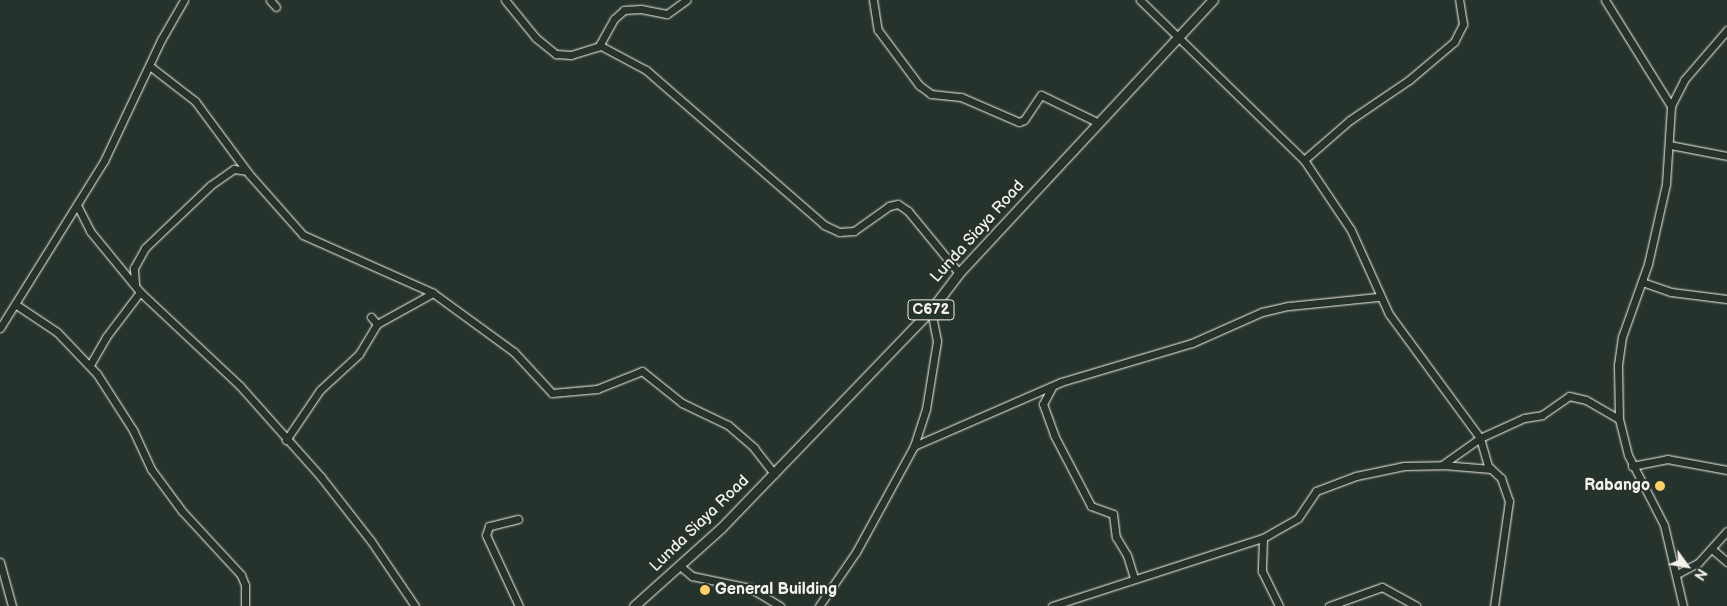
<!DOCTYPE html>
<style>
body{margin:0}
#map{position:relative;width:1727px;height:606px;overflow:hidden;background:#26332d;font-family:"Balsamiq Sans",sans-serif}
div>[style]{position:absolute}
.roads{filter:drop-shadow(0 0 1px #f4f1e8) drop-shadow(0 0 1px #f4f1e8)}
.minor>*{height:7px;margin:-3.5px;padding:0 3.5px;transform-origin:3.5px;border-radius:3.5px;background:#26332d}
.major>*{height:9px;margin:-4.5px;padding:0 4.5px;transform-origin:4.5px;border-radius:4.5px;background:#26332d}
.dots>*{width:14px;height:14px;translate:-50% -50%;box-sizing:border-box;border:2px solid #26332d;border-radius:50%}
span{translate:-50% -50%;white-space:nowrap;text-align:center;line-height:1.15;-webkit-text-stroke:4px #26332d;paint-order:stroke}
.shield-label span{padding:1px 4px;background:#26332d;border:1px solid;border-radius:4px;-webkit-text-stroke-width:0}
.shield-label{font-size:15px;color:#f4f1e8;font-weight:700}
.street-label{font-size:16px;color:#f4f1e8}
.poi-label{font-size:16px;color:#f4f1e8;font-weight:700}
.right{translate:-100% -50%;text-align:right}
.left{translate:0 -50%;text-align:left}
.north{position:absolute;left:1662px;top:541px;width:50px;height:50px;-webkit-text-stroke:4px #26332d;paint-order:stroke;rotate:122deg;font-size:14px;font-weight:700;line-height:20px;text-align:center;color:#f4f1e8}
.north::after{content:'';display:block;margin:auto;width:18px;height:22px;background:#f4f1e8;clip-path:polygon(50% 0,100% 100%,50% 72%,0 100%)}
</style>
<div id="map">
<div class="roads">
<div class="minor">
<div style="left:270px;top:0;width:9px;rotate:49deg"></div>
<div style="left:505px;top:0;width:49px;rotate:50.8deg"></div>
<div style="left:536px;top:38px;width:26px;rotate:39deg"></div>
<div style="left:556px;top:54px;width:15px;rotate:4deg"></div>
<div style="left:571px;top:55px;width:31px;rotate:-17deg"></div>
<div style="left:601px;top:46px;width:51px;rotate:28.1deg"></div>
<div style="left:646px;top:70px;width:236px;rotate:41deg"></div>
<div style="left:824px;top:225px;width:17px;rotate:25deg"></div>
<div style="left:839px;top:232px;width:15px;rotate:-4deg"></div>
<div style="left:854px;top:231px;width:43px;rotate:-35.5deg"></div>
<div style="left:889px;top:206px;width:9px;rotate:-13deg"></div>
<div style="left:898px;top:204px;width:12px;rotate:35deg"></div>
<div style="left:908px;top:211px;width:80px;rotate:50.6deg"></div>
<div style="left:873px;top:0;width:30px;rotate:81deg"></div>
<div style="left:878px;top:30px;width:69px;rotate:53.3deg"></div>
<div style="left:919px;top:85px;width:15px;rotate:37deg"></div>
<div style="left:931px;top:94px;width:30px;rotate:6deg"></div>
<div style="left:961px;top:97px;width:63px;rotate:23.3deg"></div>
<div style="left:1019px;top:122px;width:5px;rotate:-22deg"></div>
<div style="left:1024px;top:120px;width:30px;rotate:-56deg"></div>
<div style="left:1041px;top:95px;width:64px;rotate:25.8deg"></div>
<div style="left:1140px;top:0;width:229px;rotate:44.3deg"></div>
<div style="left:1304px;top:160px;width:84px;rotate:56.1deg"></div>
<div style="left:1351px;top:230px;width:92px;rotate:65.7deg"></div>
<div style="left:1389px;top:314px;width:154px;rotate:53.7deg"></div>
<div style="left:1480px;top:438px;width:29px;rotate:74deg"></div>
<div style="left:1488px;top:466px;width:18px;rotate:43deg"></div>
<div style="left:1501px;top:478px;width:24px;rotate:71deg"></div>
<div style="left:1509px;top:501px;width:106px;rotate:98.1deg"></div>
<div style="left:1605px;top:0;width:125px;rotate:58.1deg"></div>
<div style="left:599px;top:46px;width:31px;rotate:-61deg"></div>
<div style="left:614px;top:19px;width:13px;rotate:-42deg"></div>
<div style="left:624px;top:10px;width:17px;rotate:-3deg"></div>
<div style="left:641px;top:9px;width:26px;rotate:11deg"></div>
<div style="left:667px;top:14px;width:24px;rotate:-36deg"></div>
<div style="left:151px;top:67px;width:56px;rotate:37.7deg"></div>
<div style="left:195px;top:101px;width:91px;rotate:53.5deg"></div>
<div style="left:249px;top:174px;width:81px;rotate:48.5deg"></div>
<div style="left:303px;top:235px;width:142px;rotate:24deg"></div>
<div style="left:1670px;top:145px;width:58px;rotate:10.9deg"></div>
<div style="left:1304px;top:160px;width:61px;rotate:-41deg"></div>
<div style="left:1350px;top:120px;width:71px;rotate:-34.1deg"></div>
<div style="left:1409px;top:80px;width:59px;rotate:-40.2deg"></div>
<div style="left:1454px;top:42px;width:20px;rotate:-63deg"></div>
<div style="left:1463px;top:24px;width:24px;rotate:-99deg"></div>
<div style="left:77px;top:205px;width:29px;rotate:63deg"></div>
<div style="left:90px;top:231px;width:79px;rotate:50.7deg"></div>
<div style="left:140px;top:292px;width:137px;rotate:43.2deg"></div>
<div style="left:240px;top:386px;width:122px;rotate:48.3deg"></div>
<div style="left:321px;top:477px;width:81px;rotate:52deg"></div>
<div style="left:371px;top:541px;width:78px;rotate:55.9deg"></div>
<div style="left:1642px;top:282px;width:31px;rotate:19deg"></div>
<div style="left:1671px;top:292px;width:56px;rotate:7.1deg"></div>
<div style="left:135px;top:284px;width:16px;rotate:-94deg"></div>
<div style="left:134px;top:268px;width:23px;rotate:-61deg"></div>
<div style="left:145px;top:248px;width:91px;rotate:-43.7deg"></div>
<div style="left:211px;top:185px;width:28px;rotate:-35deg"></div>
<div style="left:234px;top:169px;width:12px;rotate:9deg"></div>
<div style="left:15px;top:304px;width:50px;rotate:33.7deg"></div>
<div style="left:57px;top:332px;width:58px;rotate:46.4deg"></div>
<div style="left:97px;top:374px;width:67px;rotate:57.3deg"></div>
<div style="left:133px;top:430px;width:43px;rotate:65.2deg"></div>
<div style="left:151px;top:469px;width:52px;rotate:53.6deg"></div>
<div style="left:182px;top:511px;width:87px;rotate:47.3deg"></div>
<div style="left:241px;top:575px;width:11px;rotate:68deg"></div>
<div style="left:245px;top:585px;width:21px;rotate:90deg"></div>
<div style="left:371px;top:317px;width:9px;rotate:49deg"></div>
<div style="left:0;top:328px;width:197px;rotate:-58.1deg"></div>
<div style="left:104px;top:161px;width:134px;rotate:-64.8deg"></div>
<div style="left:161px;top:40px;width:46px;rotate:-60.1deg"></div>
<div style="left:90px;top:365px;width:32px;rotate:-60deg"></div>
<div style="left:106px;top:337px;width:56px;rotate:-52.9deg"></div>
<div style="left:1052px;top:387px;width:19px;rotate:118deg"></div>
<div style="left:1043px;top:404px;width:33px;rotate:70deg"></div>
<div style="left:1054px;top:435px;width:80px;rotate:62.5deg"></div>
<div style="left:1091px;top:506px;width:23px;rotate:20deg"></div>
<div style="left:1113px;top:514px;width:23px;rotate:83deg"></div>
<div style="left:1116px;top:537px;width:21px;rotate:59deg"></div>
<div style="left:1127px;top:555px;width:24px;rotate:73deg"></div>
<div style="left:286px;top:440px;width:60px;rotate:-55.8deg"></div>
<div style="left:320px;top:390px;width:53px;rotate:-42.7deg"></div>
<div style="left:359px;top:354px;width:35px;rotate:-59deg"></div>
<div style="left:377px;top:324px;width:64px;rotate:-29deg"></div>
<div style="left:433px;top:293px;width:100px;rotate:36.1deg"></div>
<div style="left:514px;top:352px;width:56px;rotate:47.2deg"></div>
<div style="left:552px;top:393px;width:45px;rotate:-5.1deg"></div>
<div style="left:597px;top:389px;width:48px;rotate:-21.8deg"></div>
<div style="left:642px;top:371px;width:51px;rotate:38.7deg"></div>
<div style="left:682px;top:403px;width:51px;rotate:25.6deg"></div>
<div style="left:728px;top:425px;width:35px;rotate:41deg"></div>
<div style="left:754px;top:448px;width:33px;rotate:52deg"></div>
<div style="left:914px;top:446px;width:160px;rotate:-23.5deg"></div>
<div style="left:1061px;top:382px;width:137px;rotate:-16.6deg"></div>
<div style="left:1192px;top:343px;width:77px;rotate:-23.9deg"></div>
<div style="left:1262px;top:312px;width:28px;rotate:-13deg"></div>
<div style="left:1289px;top:306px;width:89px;rotate:-5.8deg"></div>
<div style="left:1442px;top:465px;width:47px;rotate:-35.4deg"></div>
<div style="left:1480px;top:438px;width:48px;rotate:-24.4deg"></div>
<div style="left:1524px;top:418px;width:18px;rotate:-9deg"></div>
<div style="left:1542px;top:415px;width:33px;rotate:-35deg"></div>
<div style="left:1569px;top:396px;width:17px;rotate:13deg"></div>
<div style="left:1586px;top:400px;width:38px;rotate:30deg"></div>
<div style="left:1632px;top:466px;width:36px;rotate:-11deg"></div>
<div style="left:1667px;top:459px;width:61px;rotate:10.4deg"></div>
<div style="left:518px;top:519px;width:30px;rotate:166deg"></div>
<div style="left:489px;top:526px;width:9px;rotate:108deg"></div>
<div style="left:486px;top:535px;width:78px;rotate:65.1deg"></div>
<div style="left:1263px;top:538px;width:33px;rotate:92deg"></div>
<div style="left:1262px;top:571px;width:39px;rotate:64deg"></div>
<div style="left:1712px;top:549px;width:20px;rotate:41deg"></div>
<div style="left:0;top:562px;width:46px;rotate:74.7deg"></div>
<div style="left:680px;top:566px;width:16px;rotate:40deg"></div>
<div style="left:692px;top:576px;width:59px;rotate:11.7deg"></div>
<div style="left:750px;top:588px;width:35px;rotate:31deg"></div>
<div style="left:1677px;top:574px;width:24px;rotate:-28deg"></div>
<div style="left:1698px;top:563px;width:43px;rotate:-47.8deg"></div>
<div style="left:819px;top:606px;width:65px;rotate:-55.6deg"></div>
<div style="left:856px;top:552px;width:121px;rotate:-61.3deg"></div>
<div style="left:914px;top:446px;width:39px;rotate:-72deg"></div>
<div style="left:926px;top:409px;width:69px;rotate:-80.8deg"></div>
<div style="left:937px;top:341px;width:32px;rotate:-101deg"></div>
<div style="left:1052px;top:606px;width:222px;rotate:-17.9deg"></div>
<div style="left:1263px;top:538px;width:40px;rotate:-29.7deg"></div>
<div style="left:1298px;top:518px;width:32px;rotate:-56deg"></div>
<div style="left:1316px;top:491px;width:43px;rotate:-20.6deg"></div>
<div style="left:1356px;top:476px;width:49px;rotate:-11.8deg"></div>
<div style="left:1404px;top:466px;width:39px;rotate:-1deg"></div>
<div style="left:1443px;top:465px;width:48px;rotate:4.8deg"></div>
<div style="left:1329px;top:606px;width:56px;rotate:-19.7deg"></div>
<div style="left:1382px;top:587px;width:39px;rotate:29deg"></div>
<div style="left:1683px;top:606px;width:83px;rotate:-103.2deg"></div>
<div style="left:1664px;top:525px;width:79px;rotate:-117.2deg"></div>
<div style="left:1628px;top:455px;width:37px;rotate:-104deg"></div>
<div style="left:1619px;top:419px;width:54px;rotate:-91.1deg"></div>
<div style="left:1618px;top:365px;width:28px;rotate:-82deg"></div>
<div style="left:1622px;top:337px;width:77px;rotate:-70.4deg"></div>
<div style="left:1648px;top:264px;width:82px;rotate:-77.3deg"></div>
<div style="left:1666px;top:184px;width:78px;rotate:-86.3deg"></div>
<div style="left:1671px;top:106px;width:29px;rotate:-63deg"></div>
<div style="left:1684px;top:80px;width:66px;rotate:-49.3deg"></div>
</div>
<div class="major">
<div style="left:634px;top:606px;width:117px;rotate:-41.9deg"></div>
<div style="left:721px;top:528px;width:303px;rotate:-46.1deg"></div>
<div style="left:931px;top:310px;width:46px;rotate:-52.9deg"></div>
<div style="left:959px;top:273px;width:373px;rotate:-47.1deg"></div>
</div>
</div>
<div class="dots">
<div style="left:1660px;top:486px;background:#ffd166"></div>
<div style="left:705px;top:590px;background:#ffd166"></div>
</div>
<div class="shield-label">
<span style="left:931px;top:310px">C672</span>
</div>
<div class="street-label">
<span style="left:978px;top:232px;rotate:-48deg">Lunda Siaya Road</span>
<span style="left:700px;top:524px;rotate:-44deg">Lunda Siaya Road</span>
</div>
<div class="poi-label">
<span class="right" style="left:1650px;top:486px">Rabango</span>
<span class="left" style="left:715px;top:590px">General Building</span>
</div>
<div class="north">N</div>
</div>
